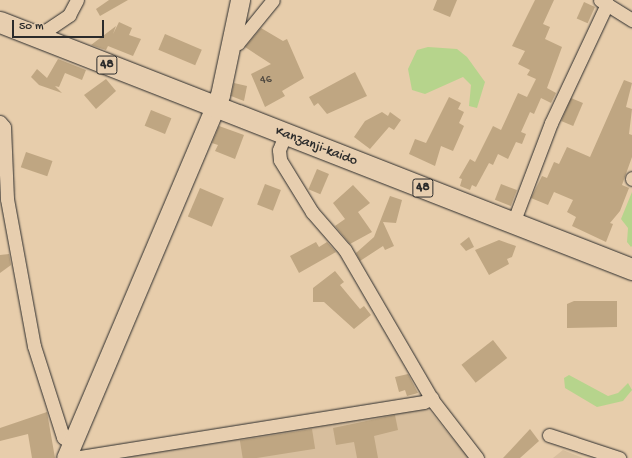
<!DOCTYPE html>
<style>
body{margin:0}
#map{position:relative;width:632px;height:458px;overflow:hidden;background:#e7cdab;font-family:"Gochi Hand",sans-serif}
div>[style]{position:absolute}
.built>*{inset:0;background:#d7be9d}
.green>*{inset:0;background:#b6d48c}
.building>*{inset:0;background:#bfa682;transform-origin:0 0}
.roads{filter:drop-shadow(0 0 1px #2b2b2b) drop-shadow(0 0 1px #2b2b2b)}
.street>*{height:13px;margin:-6.5px;padding:0 6.5px;transform-origin:6.5px;border-radius:6.5px;background:#e7ceaf}
.secondary>*{height:19px;margin:-9.5px;padding:0 9.5px;transform-origin:9.5px;border-radius:9.5px;background:#e7ceaf}
.primary>*{height:21px;margin:-10.5px;padding:0 10.5px;transform-origin:10.5px;border-radius:10.5px;background:#e7ceaf}
span{translate:-50% -50%;white-space:nowrap;text-align:center;line-height:1.15;-webkit-text-stroke:3px #e7ceaf;paint-order:stroke}
.number-label{font-size:12px;color:#504a41}
.number-label span{-webkit-text-stroke-width:0}
.shield-label span{padding:1px 3px;background:#e7ceaf;border:1px solid;border-radius:3px;-webkit-text-stroke-width:0}
.shield-label{font-size:13px;color:#2b2b2b;font-weight:700}
.street-label{font-size:14px;color:#2b2b2b}
.scale{position:absolute;left:12px;top:20px;width:92px;height:18px;box-sizing:border-box;border:2px solid #2b2b2b;border-top:0;padding-left:5px;font-size:12px;line-height:14px;white-space:nowrap;color:#2b2b2b;-webkit-text-stroke:3px #e7ceaf;paint-order:stroke}
</style>
<div id="map">
<div class="built">
<div style="clip-path:polygon(426px 407px,469px 458px,104px 458px)"></div>
<div style="clip-path:polygon(563px 450px,583px 458px,553px 458px)"></div>
</div>
<div class="green">
<div style="clip-path:polygon(428px 47px,457px 49px,467px 57px,485px 82px,477px 108px,469px 106px,471px 85px,463px 77px,425px 94px,412px 90px,408px 69px,417px 50px)"></div>
<div style="clip-path:polygon(632px 192px,632px 246px,631px 247px,627px 242px,628px 228px,621px 219px)"></div>
<div style="clip-path:polygon(569px 375px,608px 396px,618px 393px,628px 383px,632px 390px,623px 401px,597px 407px,565px 388px,564px 378px)"></div>
</div>
<div class="building">
<div style="clip-path:polygon(109px 0,128px 0,100px 16px,96px 9px)"></div>
<div style="clip-path:polygon(437px 0,457px 0,450px 17px,433px 10px)"></div>
<div style="clip-path:polygon(535px 0,554px 0,543px 24px,550px 27px,545px 39px,562px 47px,547px 88px,556px 93px,551px 103px,541px 98px,534px 114px,530px 112px,521px 132px,526px 134px,522px 144px,516px 142px,508px 159px,498px 154px,493px 165px,489px 163px,476px 187px,472px 185px,470px 190px,460px 186px,462px 179px,459px 178px,470px 159px,475px 162px,493px 126px,501px 130px,518px 93px,527px 97px,536px 79px,527px 75px,530px 70px,518px 64px,525px 51px,512px 46px)"></div>
<div style="left:584px;top:2px;width:12px;height:18px;rotate:24deg"></div>
<div style="clip-path:polygon(119px 22px,132px 28px,129px 35px,141px 39px,133px 56px,108px 46px,106px 50px,91px 45px,116px 26px,113px 34px)"></div>
<div style="clip-path:polygon(261px 28px,283px 41px,287px 39px,304px 78px,282px 91px,285px 96px,265px 107px,251px 74px,271px 64px,245px 47px)"></div>
<div style="left:165px;top:34px;width:40px;height:17px;rotate:23deg"></div>
<div style="clip-path:polygon(58px 59px,86px 70px,82px 80px,65px 73px,59px 87px,55px 86px,62px 93px,39px 85px,31px 77px,37px 69px,47px 78px)"></div>
<div style="clip-path:polygon(355px 72px,367px 96px,327px 114px,318px 103px,314px 106px,309px 97px)"></div>
<div style="clip-path:polygon(106px 79px,116px 91px,96px 109px,84px 95px)"></div>
<div style="clip-path:polygon(624px 80px,632px 83px,626px 107px,632px 109px,629px 134px,632px 135px,632px 157px,622px 185px,629px 188px,620px 211px,610px 223px,613px 224px,606px 242px,572px 226px,576px 217px,567px 212px,573px 200px,554px 192px,548px 205px,531px 198px,542px 176px,547px 178px,554px 162px,559px 164px,567px 147px,590px 157px)"></div>
<div style="clip-path:polygon(234px 83px,247px 86px,244px 101px,231px 96px)"></div>
<div style="clip-path:polygon(449px 97px,461px 103px,458px 109px,464px 112px,459px 123px,464px 126px,453px 151px,441px 146px,435px 166px,409px 154px,415px 139px,426px 143px)"></div>
<div style="left:571px;top:98px;width:13px;height:25px;rotate:23deg"></div>
<div style="left:151px;top:110px;width:22px;height:17px;rotate:22deg"></div>
<div style="clip-path:polygon(382px 112px,388px 116px,390px 112px,401px 120px,394px 130px,389px 127px,370px 149px,354px 137px,365px 121px)"></div>
<div style="clip-path:polygon(219px 126px,244px 135px,235px 159px,215px 151px,218px 145px,212px 143px)"></div>
<div style="left:26px;top:152px;width:28px;height:16px;rotate:19deg"></div>
<div style="left:317px;top:169px;width:13px;height:22px;rotate:23deg"></div>
<div style="left:265px;top:184px;width:17px;height:22px;rotate:21deg"></div>
<div style="left:501px;top:184px;width:17px;height:17px;rotate:21deg"></div>
<div style="clip-path:polygon(353px 185px,370px 203px,358px 212px,372px 232px,350px 244px,335px 226px,345px 219px,333px 203px)"></div>
<div style="left:200px;top:188px;width:26px;height:31px;rotate:23deg"></div>
<div style="clip-path:polygon(390px 196px,402px 200px,396px 223px,383px 222px,394px 246px,385px 250px,383px 246px,360px 261px,356px 253px,374px 237px)"></div>
<div style="clip-path:polygon(469px 237px,474px 247px,466px 251px,460px 244px)"></div>
<div style="clip-path:polygon(499px 240px,516px 246px,512px 257px,507px 259px,509px 264px,489px 275px,475px 250px)"></div>
<div style="clip-path:polygon(316px 242px,319px 247px,327px 242px,336px 252px,299px 273px,290px 256px)"></div>
<div style="clip-path:polygon(9px 254px,11px 265px,0 273px,0 255px)"></div>
<div style="clip-path:polygon(335px 271px,344px 282px,340px 285px,360px 309px,364px 306px,371px 315px,354px 329px,324px 302px,313px 302px,313px 288px)"></div>
<div style="clip-path:polygon(574px 301px,617px 301px,617px 327px,567px 328px,567px 304px)"></div>
<div style="left:493px;top:340px;width:23px;height:40px;rotate:52deg"></div>
<div style="clip-path:polygon(408px 374px,418px 393px,407px 396px,405px 390px,399px 392px,395px 377px)"></div>
<div style="clip-path:polygon(47px 412px,55px 458px,32px 458px,28px 434px,0 441px,0 428px)"></div>
<div style="clip-path:polygon(395px 415px,398px 430px,374px 436px,378px 458px,357px 458px,354px 442px,336px 445px,333px 428px)"></div>
<div style="left:312px;top:429px;width:20px;height:73px;rotate:81deg"></div>
<div style="clip-path:polygon(530px 429px,539px 441px,520px 458px,503px 458px)"></div>
</div>
<div class="roads">
<div class="street">
<div style="left:600px;top:0;width:38px;rotate:32deg"></div>
<div style="left:43px;top:39px;width:10px;rotate:-66deg"></div>
<div style="left:47px;top:30px;width:27px;rotate:-34deg"></div>
<div style="left:69px;top:15px;width:17px;rotate:-62deg"></div>
<div style="left:231px;top:42px;width:7px;rotate:8deg"></div>
<div style="left:238px;top:43px;width:55px;rotate:-50.9deg"></div>
<div style="left:0;top:122px;width:6px;rotate:51deg"></div>
<div style="left:4px;top:127px;width:72px;rotate:87.6deg"></div>
<div style="left:7px;top:199px;width:149px;rotate:79.6deg"></div>
<div style="left:34px;top:346px;width:96px;rotate:72.3deg"></div>
<div style="left:63px;top:437px;width:12px;rotate:42deg"></div>
<div style="left:285px;top:135px;width:16px;rotate:112deg"></div>
<div style="left:279px;top:150px;width:10px;rotate:84deg"></div>
<div style="left:280px;top:160px;width:61px;rotate:58.4deg"></div>
<div style="left:312px;top:212px;width:50px;rotate:49deg"></div>
<div style="left:345px;top:250px;width:175px;rotate:59.8deg"></div>
<div style="left:433px;top:401px;width:72px;rotate:52.3deg"></div>
<div style="left:632px;top:179px;width:1px;rotate:-90deg"></div>
<div style="left:513px;top:223px;width:107px;rotate:-69.2deg"></div>
<div style="left:551px;top:123px;width:132px;rotate:-64.8deg"></div>
<div style="left:549px;top:435px;width:74px;rotate:18.2deg"></div>
<div style="left:74px;top:458px;width:354px;rotate:-9.1deg"></div>
<div style="left:424px;top:402px;width:9px;rotate:-27deg"></div>
</div>
<div class="secondary">
<div style="left:66px;top:458px;width:394px;rotate:-67deg"></div>
<div style="left:220px;top:95px;width:97px;rotate:-78.1deg"></div>
</div>
<div class="primary">
<div style="left:0;top:22px;width:679px;rotate:21.35deg"></div>
</div>
</div>
<div class="number-label">
<span style="left:266px;top:81px">46</span>
</div>
<div class="shield-label">
<span style="left:107px;top:65px">48</span>
<span style="left:423px;top:188px">48</span>
</div>
<div class="street-label">
<span style="left:316px;top:147px;rotate:21deg">Kanzanji-kaido</span>
</div>
<div class="scale">50 m</div>
</div>
